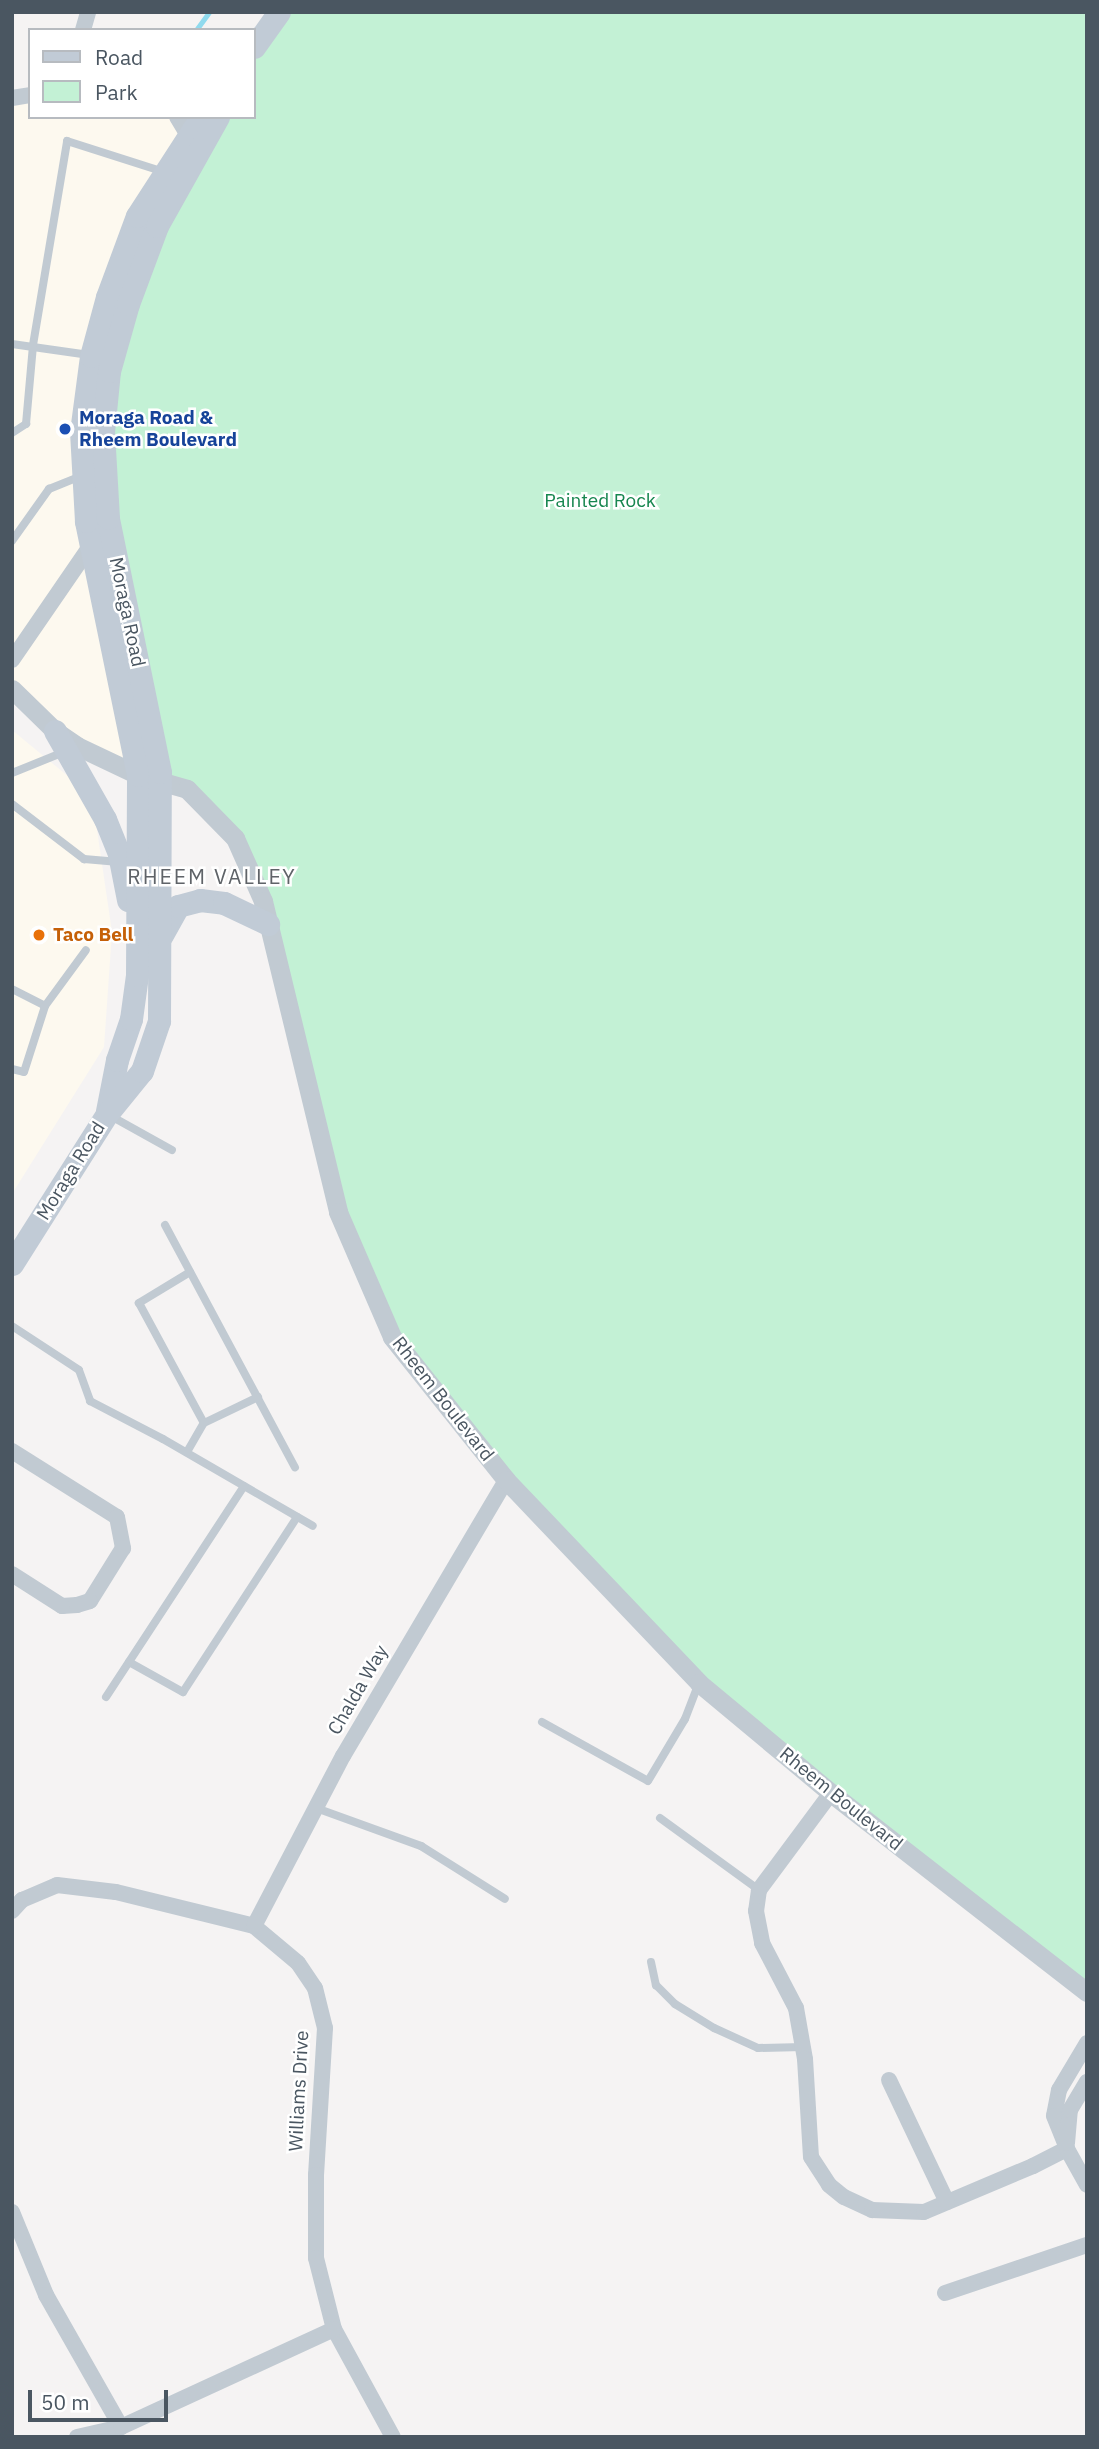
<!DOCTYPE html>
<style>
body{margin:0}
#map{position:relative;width:1099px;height:2449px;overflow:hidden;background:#f5f3f3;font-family:"IBM Plex Sans",sans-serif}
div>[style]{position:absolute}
.commercial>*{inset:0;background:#fdf9ef}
.green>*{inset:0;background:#c3f1d5}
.stream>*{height:5px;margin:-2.5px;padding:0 2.5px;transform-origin:2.5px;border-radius:2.5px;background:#90daee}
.service>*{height:8px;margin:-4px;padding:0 4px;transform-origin:4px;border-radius:4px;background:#c1cad2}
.minor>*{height:16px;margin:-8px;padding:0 8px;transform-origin:8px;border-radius:8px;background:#c1cad2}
.tertiary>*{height:19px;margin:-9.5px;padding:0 9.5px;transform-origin:9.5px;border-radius:9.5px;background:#c1cad2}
.secondary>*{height:23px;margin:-11.5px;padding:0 11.5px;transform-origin:11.5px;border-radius:11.5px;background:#c1cbd6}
.dots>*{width:19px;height:19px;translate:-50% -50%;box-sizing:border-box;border:4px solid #fff;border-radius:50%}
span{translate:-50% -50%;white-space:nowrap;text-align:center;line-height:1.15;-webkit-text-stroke:5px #fff;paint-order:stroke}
.transit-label{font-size:19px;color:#164399;font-weight:700}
.left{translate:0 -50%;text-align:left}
.park-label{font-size:19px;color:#17864f}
.street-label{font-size:19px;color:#4a5661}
.food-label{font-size:19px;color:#c56008;font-weight:700}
.neighbourhood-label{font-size:21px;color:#5f6368;letter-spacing:2px}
.frame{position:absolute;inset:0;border:14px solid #4a5661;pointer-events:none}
.legend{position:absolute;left:28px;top:28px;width:228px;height:91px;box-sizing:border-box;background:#fff;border:2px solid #b7bbc0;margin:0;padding:9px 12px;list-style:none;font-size:21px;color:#4a5661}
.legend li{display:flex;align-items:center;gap:14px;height:35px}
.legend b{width:35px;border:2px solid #b7bbc0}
.scale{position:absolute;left:28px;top:2390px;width:140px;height:32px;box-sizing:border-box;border:4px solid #4a5661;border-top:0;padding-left:9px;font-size:21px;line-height:24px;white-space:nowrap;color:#4a5661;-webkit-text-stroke:5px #fff;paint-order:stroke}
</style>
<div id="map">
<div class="commercial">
<div style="clip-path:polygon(30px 95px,30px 117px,177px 117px,199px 151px,160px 779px,77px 746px,12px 689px,12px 98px)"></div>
<div style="clip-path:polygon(12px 730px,92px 796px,112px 932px,104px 1047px,12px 1194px)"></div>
</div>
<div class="green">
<div style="clip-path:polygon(279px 12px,1087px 12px,1087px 1992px,688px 1673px,392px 1337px,338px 1212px,274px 953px,235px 838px,160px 779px,103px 432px,128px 304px,218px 117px,254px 117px,254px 55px)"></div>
</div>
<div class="stream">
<div style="left:196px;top:30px;width:22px;rotate:-54deg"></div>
</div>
<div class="service">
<div style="left:12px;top:344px;width:78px;rotate:8.1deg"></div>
<div style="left:12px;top:433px;width:17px;rotate:-33deg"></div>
<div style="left:26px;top:424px;width:79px;rotate:-84.9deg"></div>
<div style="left:33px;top:345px;width:207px;rotate:-80.5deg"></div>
<div style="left:67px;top:141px;width:102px;rotate:17.7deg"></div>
<div style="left:12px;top:541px;width:64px;rotate:-54.6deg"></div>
<div style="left:49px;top:489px;width:35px;rotate:-22deg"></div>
<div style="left:12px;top:773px;width:56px;rotate:-22deg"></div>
<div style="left:12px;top:804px;width:91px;rotate:37.4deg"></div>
<div style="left:84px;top:859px;width:35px;rotate:5deg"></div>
<div style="left:12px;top:989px;width:37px;rotate:27deg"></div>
<div style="left:12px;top:1069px;width:12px;rotate:14deg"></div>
<div style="left:24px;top:1072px;width:69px;rotate:-72.3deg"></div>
<div style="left:45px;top:1006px;width:69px;rotate:-53.8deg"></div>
<div style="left:109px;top:1115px;width:72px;rotate:29.1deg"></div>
<div style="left:165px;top:1225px;width:275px;rotate:61.8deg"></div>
<div style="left:190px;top:1272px;width:60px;rotate:148.7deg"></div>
<div style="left:139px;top:1303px;width:136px;rotate:61.6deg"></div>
<div style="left:204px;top:1423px;width:60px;rotate:-25.7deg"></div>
<div style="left:12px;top:1326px;width:80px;rotate:33.3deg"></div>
<div style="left:79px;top:1370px;width:33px;rotate:70deg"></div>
<div style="left:90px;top:1401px;width:82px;rotate:27.5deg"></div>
<div style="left:163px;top:1439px;width:173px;rotate:30.1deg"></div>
<div style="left:187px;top:1452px;width:34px;rotate:-60deg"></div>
<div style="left:129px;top:1662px;width:62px;rotate:29.1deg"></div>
<div style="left:183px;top:1692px;width:209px;rotate:-56.9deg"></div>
<div style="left:106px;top:1697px;width:252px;rotate:-56.8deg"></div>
<div style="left:542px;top:1722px;width:121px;rotate:29.1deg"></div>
<div style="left:648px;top:1781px;width:72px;rotate:-59.2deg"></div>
<div style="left:685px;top:1719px;width:39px;rotate:-69deg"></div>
<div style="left:316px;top:1808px;width:112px;rotate:19.9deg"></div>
<div style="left:421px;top:1846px;width:99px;rotate:32.2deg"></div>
<div style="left:660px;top:1818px;width:122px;rotate:36deg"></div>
<div style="left:651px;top:1962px;width:24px;rotate:78deg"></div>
<div style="left:656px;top:1985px;width:27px;rotate:45deg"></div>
<div style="left:675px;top:2004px;width:46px;rotate:31.6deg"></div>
<div style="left:714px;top:2028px;width:48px;rotate:24.4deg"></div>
<div style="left:758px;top:2048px;width:45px;rotate:-1.3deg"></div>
</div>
<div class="minor">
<div style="left:83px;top:30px;width:19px;rotate:-74deg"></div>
<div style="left:12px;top:98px;width:18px;rotate:-9deg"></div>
<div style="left:177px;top:117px;width:21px;rotate:59deg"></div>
<div style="left:12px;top:660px;width:140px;rotate:-55.5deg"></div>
<div style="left:12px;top:1451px;width:124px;rotate:32.2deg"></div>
<div style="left:117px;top:1517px;width:32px;rotate:79deg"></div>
<div style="left:123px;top:1548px;width:62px;rotate:121.9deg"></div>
<div style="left:90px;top:1601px;width:14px;rotate:163deg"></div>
<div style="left:77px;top:1605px;width:15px;rotate:176deg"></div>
<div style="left:62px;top:1606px;width:59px;rotate:-147.4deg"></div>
<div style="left:831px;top:1793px;width:121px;rotate:126.6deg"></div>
<div style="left:759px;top:1890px;width:21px;rotate:98deg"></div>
<div style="left:756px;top:1911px;width:33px;rotate:79deg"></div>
<div style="left:762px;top:1943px;width:73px;rotate:62.4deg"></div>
<div style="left:796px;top:2008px;width:52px;rotate:80deg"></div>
<div style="left:805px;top:2059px;width:98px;rotate:86.5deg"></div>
<div style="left:811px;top:2157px;width:33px;rotate:57deg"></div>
<div style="left:829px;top:2185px;width:19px;rotate:39deg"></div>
<div style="left:844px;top:2197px;width:31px;rotate:25deg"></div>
<div style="left:872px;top:2210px;width:52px;rotate:2.2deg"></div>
<div style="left:924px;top:2212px;width:118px;rotate:-22.9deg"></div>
<div style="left:1033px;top:2166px;width:38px;rotate:-27deg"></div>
<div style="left:12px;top:1911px;width:15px;rotate:-48deg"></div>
<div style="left:22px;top:1900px;width:38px;rotate:-23deg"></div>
<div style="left:57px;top:1885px;width:59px;rotate:6.8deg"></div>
<div style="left:116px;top:1892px;width:142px;rotate:13.8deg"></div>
<div style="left:254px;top:1926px;width:57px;rotate:40.1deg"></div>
<div style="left:298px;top:1963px;width:30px;rotate:56deg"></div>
<div style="left:315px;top:1988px;width:41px;rotate:76deg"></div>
<div style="left:325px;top:2028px;width:147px;rotate:93.5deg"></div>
<div style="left:316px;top:2175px;width:83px;rotate:90deg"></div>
<div style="left:316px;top:2258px;width:73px;rotate:75.8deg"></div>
<div style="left:334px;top:2329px;width:123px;rotate:61.4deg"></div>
<div style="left:254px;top:1926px;width:192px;rotate:-62.4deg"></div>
<div style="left:343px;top:1756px;width:321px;rotate:-59.4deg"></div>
<div style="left:1087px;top:2043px;width:55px;rotate:120.8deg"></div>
<div style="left:1059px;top:2090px;width:26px;rotate:101deg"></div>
<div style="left:1054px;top:2116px;width:35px;rotate:68deg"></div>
<div style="left:1067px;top:2149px;width:41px;rotate:60.9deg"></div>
<div style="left:889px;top:2080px;width:135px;rotate:64.6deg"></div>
<div style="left:1067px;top:2143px;width:33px;rotate:-85deg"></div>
<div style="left:1070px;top:2110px;width:33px;rotate:-59deg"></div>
<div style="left:12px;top:2212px;width:90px;rotate:67.7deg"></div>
<div style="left:46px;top:2295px;width:152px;rotate:60.4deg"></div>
<div style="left:945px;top:2293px;width:150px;rotate:-18.7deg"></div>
<div style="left:77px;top:2437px;width:45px;rotate:-12.8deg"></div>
<div style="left:121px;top:2427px;width:234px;rotate:-24.7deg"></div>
</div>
<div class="tertiary">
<div style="left:12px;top:689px;width:60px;rotate:44.3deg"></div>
<div style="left:55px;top:731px;width:27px;rotate:34deg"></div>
<div style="left:77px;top:746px;width:68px;rotate:25.4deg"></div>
<div style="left:138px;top:775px;width:51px;rotate:15.9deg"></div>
<div style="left:187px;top:789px;width:69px;rotate:45.6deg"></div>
<div style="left:235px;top:838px;width:69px;rotate:66deg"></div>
<div style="left:263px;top:901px;width:320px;rotate:76.4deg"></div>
<div style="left:338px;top:1212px;width:136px;rotate:66.6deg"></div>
<div style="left:392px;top:1337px;width:183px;rotate:51.4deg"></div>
<div style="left:506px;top:1480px;width:280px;rotate:46.4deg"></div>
<div style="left:699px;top:1683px;width:172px;rotate:39.8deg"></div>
<div style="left:831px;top:1793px;width:324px;rotate:37.9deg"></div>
</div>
<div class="secondary">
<div style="left:254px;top:47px;width:43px;rotate:-54.5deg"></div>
<div style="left:55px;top:731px;width:101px;rotate:60.4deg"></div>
<div style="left:105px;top:819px;width:38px;rotate:68deg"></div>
<div style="left:119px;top:854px;width:47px;rotate:78.9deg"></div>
<div style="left:162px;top:935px;width:33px;rotate:-61deg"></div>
<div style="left:178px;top:906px;width:23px;rotate:-15deg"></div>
<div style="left:200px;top:900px;width:24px;rotate:7deg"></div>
<div style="left:224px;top:903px;width:49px;rotate:25.5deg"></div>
<div style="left:107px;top:1111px;width:52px;rotate:-78.9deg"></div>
<div style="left:117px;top:1060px;width:43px;rotate:-71.1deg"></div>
<div style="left:131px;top:1019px;width:44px;rotate:-82.2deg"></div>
<div style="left:137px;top:975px;width:200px;rotate:-89.7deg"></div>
<div style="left:138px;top:775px;width:259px;rotate:-101.6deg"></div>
<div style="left:86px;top:521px;width:89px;rotate:-93.2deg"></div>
<div style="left:81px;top:432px;width:77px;rotate:-82.5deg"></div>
<div style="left:91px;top:356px;width:61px;rotate:-74.8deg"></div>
<div style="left:107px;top:297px;width:86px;rotate:-69.7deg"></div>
<div style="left:137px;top:216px;width:118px;rotate:-57.1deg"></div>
<div style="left:12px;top:1264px;width:178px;rotate:-57.7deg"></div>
<div style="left:107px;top:1114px;width:55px;rotate:-50.9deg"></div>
<div style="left:142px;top:1071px;width:53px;rotate:-71.2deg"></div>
<div style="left:159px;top:1021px;width:249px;rotate:-89.8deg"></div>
<div style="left:160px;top:772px;width:259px;rotate:-101.6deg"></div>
<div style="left:108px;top:518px;width:86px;rotate:-93.3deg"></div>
<div style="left:103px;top:432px;width:61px;rotate:-84.4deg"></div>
<div style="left:109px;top:371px;width:70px;rotate:-74.2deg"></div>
<div style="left:128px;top:304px;width:83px;rotate:-69.6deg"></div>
<div style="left:157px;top:226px;width:125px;rotate:-60.8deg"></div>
</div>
<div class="dots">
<div style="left:65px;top:429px;background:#1a4fb4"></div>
<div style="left:39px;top:935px;background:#e8710a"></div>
</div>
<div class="transit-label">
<span class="left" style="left:79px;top:429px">Moraga Road &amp;<br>Rheem Boulevard</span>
</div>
<div class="park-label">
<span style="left:600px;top:501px">Painted Rock</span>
</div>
<div class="street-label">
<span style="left:127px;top:612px;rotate:78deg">Moraga Road</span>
<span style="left:71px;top:1171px;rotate:-58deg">Moraga Road</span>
<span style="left:443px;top:1399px;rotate:52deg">Rheem Boulevard</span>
<span style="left:358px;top:1690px;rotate:-60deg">Chalda Way</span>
<span style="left:841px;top:1799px;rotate:39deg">Rheem Boulevard</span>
<span style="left:299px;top:2091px;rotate:-87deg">Williams Drive</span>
</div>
<div class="food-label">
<span class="left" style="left:53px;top:935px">Taco Bell</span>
</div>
<div class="neighbourhood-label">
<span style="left:212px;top:876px">RHEEM VALLEY</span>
</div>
<div class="frame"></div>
<ul class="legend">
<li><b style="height:9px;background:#c1cbd6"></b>Road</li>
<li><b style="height:19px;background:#c3f1d5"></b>Park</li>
</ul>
<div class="scale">50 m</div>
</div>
